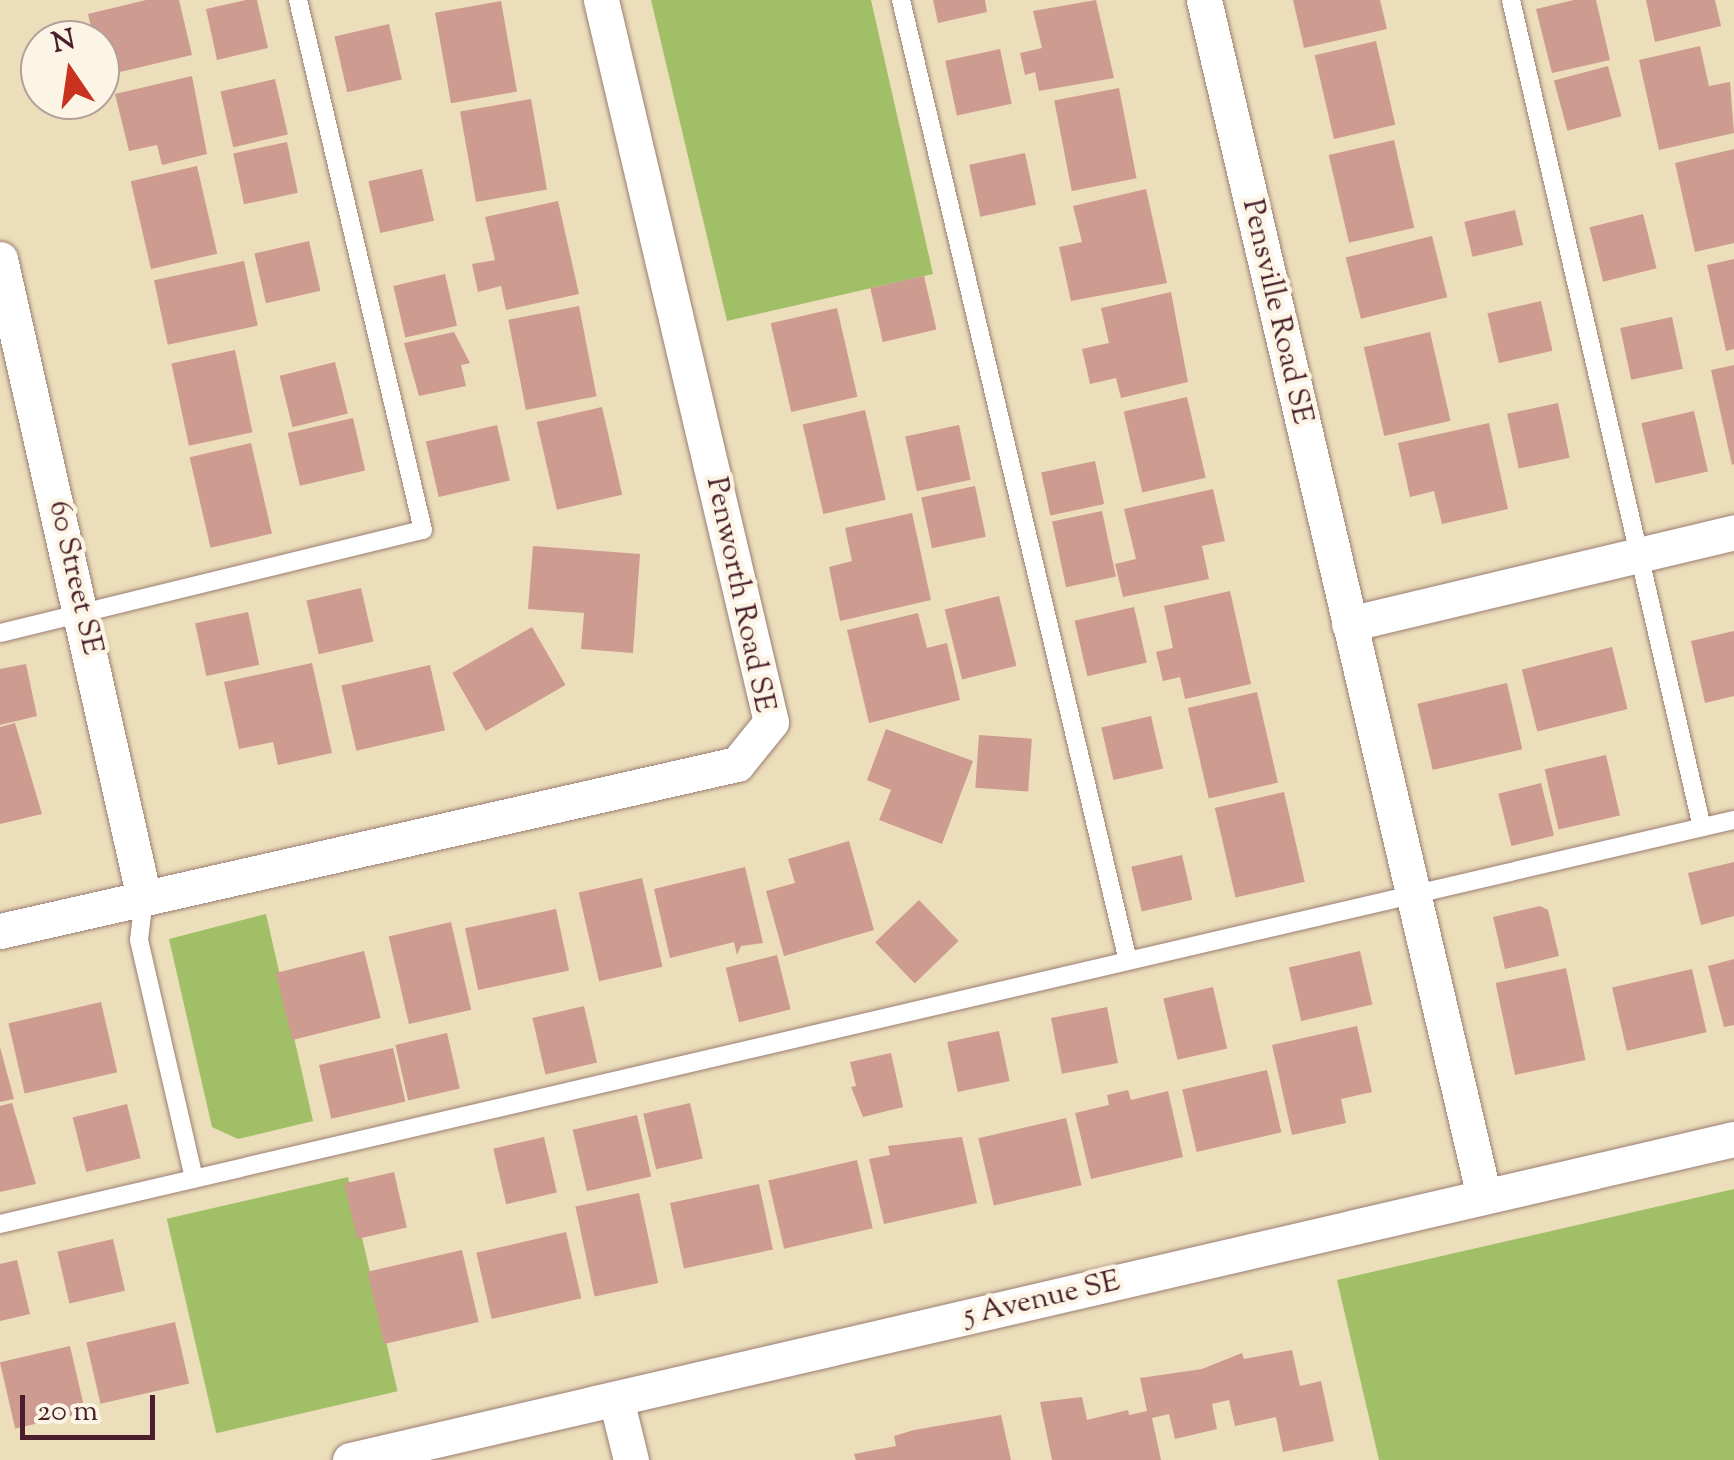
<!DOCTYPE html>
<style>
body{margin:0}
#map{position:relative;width:1734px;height:1460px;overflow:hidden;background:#ecdebb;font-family:"Sorts Mill Goudy",serif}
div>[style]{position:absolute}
.green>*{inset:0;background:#a1bf67;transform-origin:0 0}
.building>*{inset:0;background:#ce9b90;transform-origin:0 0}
.roads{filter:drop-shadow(0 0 2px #9b7e73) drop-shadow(0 0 2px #9b7e73)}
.lane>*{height:18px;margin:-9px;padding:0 9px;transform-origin:9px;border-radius:9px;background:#fff}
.street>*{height:35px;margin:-17.5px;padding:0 17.5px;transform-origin:17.5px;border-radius:17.5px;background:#fff}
span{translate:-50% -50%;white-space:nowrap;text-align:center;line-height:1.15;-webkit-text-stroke:9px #fcf5e5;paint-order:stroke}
.street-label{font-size:30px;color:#4a1f2b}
.north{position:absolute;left:20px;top:20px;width:100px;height:100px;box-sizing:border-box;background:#fcf5e5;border:2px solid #b59f9b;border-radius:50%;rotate:347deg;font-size:28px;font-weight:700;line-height:40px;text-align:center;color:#4a1f2b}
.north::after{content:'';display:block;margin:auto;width:35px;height:45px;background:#c8321e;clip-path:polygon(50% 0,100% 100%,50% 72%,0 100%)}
.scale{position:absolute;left:20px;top:1395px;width:135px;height:45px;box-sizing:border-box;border:5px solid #4a1f2b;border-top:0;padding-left:12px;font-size:30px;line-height:35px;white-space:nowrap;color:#4a1f2b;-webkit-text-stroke:8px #fcf5e5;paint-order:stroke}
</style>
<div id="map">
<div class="green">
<div style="clip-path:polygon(651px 0,871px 0,933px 274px,727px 321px)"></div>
<div style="clip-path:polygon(266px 914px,313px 1121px,238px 1139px,212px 1127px,169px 939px)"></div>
<div style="left:348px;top:1177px;width:220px;height:186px;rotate:77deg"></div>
<div style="clip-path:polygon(1734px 1189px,1734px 1460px,1379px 1460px,1337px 1280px)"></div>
</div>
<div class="building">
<div style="clip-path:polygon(146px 0,179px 0,192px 55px,103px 76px,100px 40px,94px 40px,88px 14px)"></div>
<div style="clip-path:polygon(246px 0,257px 0,268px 48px,217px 60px,206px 9px)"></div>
<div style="clip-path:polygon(933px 0,985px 0,987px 12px,938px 23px)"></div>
<div style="clip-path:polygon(1096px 0,1114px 78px,1039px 91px,1035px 72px,1025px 75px,1020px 53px,1042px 48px,1033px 11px)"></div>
<div style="clip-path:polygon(1293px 0,1380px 0,1387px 29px,1304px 48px)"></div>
<div style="clip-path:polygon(1574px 0,1596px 0,1610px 60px,1552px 73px,1536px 9px)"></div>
<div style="clip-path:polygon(1646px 0,1715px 0,1721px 26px,1655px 42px)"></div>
<div style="left:501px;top:1px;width:92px;height:67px;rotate:80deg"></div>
<div style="left:389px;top:24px;width:57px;height:56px;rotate:77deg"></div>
<div style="left:1376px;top:41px;width:86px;height:63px;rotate:77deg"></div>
<div style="clip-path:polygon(1700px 46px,1709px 86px,1730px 82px,1734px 133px,1659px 150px,1639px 60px)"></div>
<div style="left:1000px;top:49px;width:56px;height:56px;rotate:78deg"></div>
<div style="left:1608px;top:66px;width:52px;height:56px;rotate:75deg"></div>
<div style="clip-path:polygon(192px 76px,207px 154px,162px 165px,157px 145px,129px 151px,115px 94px)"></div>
<div style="left:275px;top:79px;width:57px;height:56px;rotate:77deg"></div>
<div style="left:1119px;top:88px;width:92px;height:66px;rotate:79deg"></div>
<div style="left:531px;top:99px;width:92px;height:72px;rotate:80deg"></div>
<div style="left:1394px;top:140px;width:90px;height:67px;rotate:77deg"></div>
<div style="left:287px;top:142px;width:52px;height:55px;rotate:78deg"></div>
<div style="clip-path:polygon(1734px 149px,1734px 243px,1695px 252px,1675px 163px)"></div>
<div style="left:1025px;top:153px;width:53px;height:57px;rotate:78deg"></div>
<div style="left:197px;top:166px;width:90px;height:68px;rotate:77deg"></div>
<div style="left:422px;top:169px;width:53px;height:55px;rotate:77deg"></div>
<div style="clip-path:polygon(1146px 189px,1167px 283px,1071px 301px,1059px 247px,1082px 242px,1073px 206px)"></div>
<div style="clip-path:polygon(558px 201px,579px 294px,506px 310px,501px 286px,478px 292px,472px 264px,495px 260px,485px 217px)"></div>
<div style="left:1515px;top:210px;width:36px;height:52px;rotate:77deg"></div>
<div style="left:1643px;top:214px;width:56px;height:55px;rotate:76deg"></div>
<div style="left:1432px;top:236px;width:63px;height:89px;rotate:76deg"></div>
<div style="left:309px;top:241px;width:51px;height:56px;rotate:77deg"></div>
<div style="clip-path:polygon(1734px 259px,1734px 349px,1726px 351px,1707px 265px)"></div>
<div style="left:244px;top:261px;width:66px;height:92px;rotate:78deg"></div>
<div style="left:445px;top:274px;width:53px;height:53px;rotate:77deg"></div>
<div style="left:924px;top:276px;width:55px;height:55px;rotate:77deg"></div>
<div style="clip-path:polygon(1171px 292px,1188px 382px,1121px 398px,1116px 378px,1090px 384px,1082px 349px,1109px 343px,1101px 308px)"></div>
<div style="left:1541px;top:301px;width:51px;height:55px;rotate:77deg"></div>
<div style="left:579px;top:306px;width:92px;height:72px;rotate:79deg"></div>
<div style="left:837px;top:308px;width:91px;height:68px;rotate:77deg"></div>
<div style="left:1672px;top:317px;width:53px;height:53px;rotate:78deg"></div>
<div style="clip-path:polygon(454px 332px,470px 363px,461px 365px,466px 386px,419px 396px,404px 343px)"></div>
<div style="left:1430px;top:332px;width:91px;height:68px;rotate:77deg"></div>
<div style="left:235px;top:350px;width:84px;height:65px;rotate:78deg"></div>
<div style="left:335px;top:362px;width:53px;height:57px;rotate:76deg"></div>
<div style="clip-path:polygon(1734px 365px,1734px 464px,1732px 465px,1711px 370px)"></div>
<div style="left:1187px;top:397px;width:83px;height:65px;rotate:77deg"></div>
<div style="left:1558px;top:403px;width:56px;height:52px;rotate:78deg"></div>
<div style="left:602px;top:407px;width:90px;height:67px;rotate:77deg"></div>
<div style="left:865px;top:410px;width:92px;height:64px;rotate:77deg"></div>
<div style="left:1694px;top:411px;width:62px;height:54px;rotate:77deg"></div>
<div style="left:353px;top:418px;width:54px;height:67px;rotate:77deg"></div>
<div style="clip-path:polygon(1489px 423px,1508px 509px,1442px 524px,1434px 491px,1410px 497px,1398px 443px)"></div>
<div style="left:497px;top:425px;width:57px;height:73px;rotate:77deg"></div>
<div style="left:959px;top:425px;width:56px;height:55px;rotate:78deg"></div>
<div style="left:251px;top:443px;width:93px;height:63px;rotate:77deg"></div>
<div style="left:1095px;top:461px;width:44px;height:55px;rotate:78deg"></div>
<div style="left:975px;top:486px;width:52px;height:55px;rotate:78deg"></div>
<div style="clip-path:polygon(1213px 489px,1225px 541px,1202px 546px,1209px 579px,1123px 597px,1115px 564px,1136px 559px,1124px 509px)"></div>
<div style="left:1102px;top:511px;width:67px;height:51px;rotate:78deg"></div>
<div style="clip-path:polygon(912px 513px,931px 600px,840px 621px,829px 567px,852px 561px,845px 528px)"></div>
<div style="clip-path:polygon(533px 546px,640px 554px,633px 653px,581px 649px,584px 613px,528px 609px)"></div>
<div style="left:361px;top:588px;width:55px;height:56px;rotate:77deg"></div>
<div style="clip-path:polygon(1230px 591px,1251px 684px,1185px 699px,1180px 677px,1163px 681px,1156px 652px,1173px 648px,1164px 606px)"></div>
<div style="left:999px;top:596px;width:72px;height:56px;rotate:76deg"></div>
<div style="left:1134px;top:607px;width:57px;height:61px;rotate:77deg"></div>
<div style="left:248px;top:612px;width:54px;height:54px;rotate:78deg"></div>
<div style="clip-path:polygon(918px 613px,927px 648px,947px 643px,960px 700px,869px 723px,847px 630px)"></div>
<div style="left:532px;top:627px;width:67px;height:92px;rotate:60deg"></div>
<div style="clip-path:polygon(1734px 631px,1734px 696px,1705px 703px,1691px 641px)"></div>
<div style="left:1612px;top:647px;width:64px;height:93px;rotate:76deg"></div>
<div style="clip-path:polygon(312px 663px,332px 753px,278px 765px,273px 742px,239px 749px,224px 682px)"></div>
<div style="clip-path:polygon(26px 664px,37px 716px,0 725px,0 669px)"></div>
<div style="left:430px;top:665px;width:67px;height:91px;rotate:77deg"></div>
<div style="left:1507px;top:683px;width:68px;height:92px;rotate:77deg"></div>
<div style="left:1257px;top:692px;width:93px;height:71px;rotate:77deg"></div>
<div style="left:1151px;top:716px;width:54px;height:51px;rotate:77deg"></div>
<div style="clip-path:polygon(15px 723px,42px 814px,0 824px,0 727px)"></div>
<div style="clip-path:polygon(886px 729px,973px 761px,942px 844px,879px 820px,891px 790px,867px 780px)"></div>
<div style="left:979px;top:735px;width:53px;height:53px;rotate:4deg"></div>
<div style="left:1606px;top:755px;width:62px;height:63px;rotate:77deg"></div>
<div style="left:1541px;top:783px;width:54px;height:44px;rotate:76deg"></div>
<div style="left:1284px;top:792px;width:92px;height:71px;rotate:77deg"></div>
<div style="clip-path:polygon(849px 841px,874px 930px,784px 956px,766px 891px,795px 883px,788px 859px)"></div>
<div style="left:1182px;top:855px;width:46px;height:52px;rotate:77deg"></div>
<div style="clip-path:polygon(1734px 862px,1734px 916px,1701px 925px,1688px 873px)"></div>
<div style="clip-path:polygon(745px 867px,763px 943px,741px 946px,737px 955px,734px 942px,670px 958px,654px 889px)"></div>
<div style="left:642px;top:878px;width:91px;height:65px;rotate:77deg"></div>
<div style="left:919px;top:900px;width:57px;height:61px;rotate:46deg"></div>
<div style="clip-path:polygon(1540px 906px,1548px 910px,1559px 956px,1505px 969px,1493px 917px)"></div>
<div style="left:556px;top:909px;width:63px;height:93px;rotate:78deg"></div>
<div style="left:451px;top:922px;width:90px;height:64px;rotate:77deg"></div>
<div style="left:364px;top:951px;width:69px;height:91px;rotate:76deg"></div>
<div style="left:1360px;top:951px;width:55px;height:73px;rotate:77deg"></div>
<div style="left:777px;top:955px;width:56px;height:53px;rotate:76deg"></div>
<div style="clip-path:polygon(1734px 959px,1734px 1025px,1724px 1027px,1708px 966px)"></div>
<div style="left:1566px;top:968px;width:94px;height:72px;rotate:78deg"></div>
<div style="left:1692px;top:969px;width:65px;height:82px;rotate:77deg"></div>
<div style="left:1213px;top:987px;width:63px;height:51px;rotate:77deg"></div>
<div style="left:101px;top:1002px;width:72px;height:95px;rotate:77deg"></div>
<div style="left:584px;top:1006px;width:58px;height:53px;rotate:77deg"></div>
<div style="left:1107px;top:1007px;width:57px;height:57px;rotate:79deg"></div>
<div style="clip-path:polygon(1357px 1026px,1372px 1092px,1341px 1099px,1346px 1123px,1292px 1135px,1272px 1045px)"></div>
<div style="left:999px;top:1031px;width:51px;height:53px;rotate:78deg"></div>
<div style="left:447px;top:1033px;width:57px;height:53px;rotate:77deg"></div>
<div style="clip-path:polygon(0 1047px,14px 1099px,0 1102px)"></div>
<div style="left:393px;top:1048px;width:55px;height:76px;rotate:77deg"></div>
<div style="clip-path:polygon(891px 1053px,903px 1107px,863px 1117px,851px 1087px,856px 1086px,850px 1062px)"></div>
<div style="left:1267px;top:1070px;width:64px;height:87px;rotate:77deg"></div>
<div style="clip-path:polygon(1128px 1090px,1131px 1100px,1168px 1091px,1183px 1157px,1091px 1179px,1075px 1113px,1109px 1105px,1107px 1095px)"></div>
<div style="clip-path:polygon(12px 1103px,36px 1184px,0 1192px,0 1106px)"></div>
<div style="left:690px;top:1103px;width:57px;height:48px;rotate:77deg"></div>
<div style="left:127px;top:1104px;width:56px;height:56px;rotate:76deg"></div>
<div style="left:637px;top:1115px;width:63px;height:66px;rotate:77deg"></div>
<div style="left:1066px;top:1118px;width:69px;height:90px;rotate:77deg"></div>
<div style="left:544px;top:1137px;width:57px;height:52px;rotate:77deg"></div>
<div style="clip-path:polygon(962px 1137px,977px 1203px,884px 1224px,869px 1159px,890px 1155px,888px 1146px)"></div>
<div style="left:857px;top:1160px;width:70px;height:91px;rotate:77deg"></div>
<div style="left:394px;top:1172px;width:57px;height:51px;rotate:77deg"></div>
<div style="left:759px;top:1184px;width:67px;height:91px;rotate:78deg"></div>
<div style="left:639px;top:1193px;width:92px;height:65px;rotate:78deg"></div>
<div style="left:566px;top:1232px;width:68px;height:92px;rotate:77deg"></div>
<div style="left:113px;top:1239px;width:53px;height:57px;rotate:77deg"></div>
<div style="left:462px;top:1250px;width:74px;height:97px;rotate:77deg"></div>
<div style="clip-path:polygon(17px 1260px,30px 1314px,0 1321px,0 1264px)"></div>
<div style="left:175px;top:1322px;width:63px;height:91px;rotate:77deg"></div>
<div style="left:70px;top:1346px;width:68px;height:72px;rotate:77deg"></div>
<div style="clip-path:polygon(1292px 1350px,1300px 1386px,1321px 1381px,1334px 1441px,1283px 1452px,1276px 1417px,1235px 1426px,1229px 1400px,1212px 1404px,1217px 1429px,1175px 1439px,1169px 1414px,1152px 1418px,1161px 1460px,1052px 1460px,1040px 1402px,1082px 1397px,1087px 1420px,1128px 1410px,1129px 1415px,1147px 1411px,1140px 1378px,1202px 1369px,1242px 1353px,1244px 1359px)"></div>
<div style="clip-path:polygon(1001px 1415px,1011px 1460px,856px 1460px,854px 1454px,896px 1446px,894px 1436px,914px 1430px)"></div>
</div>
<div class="roads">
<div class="lane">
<div style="left:901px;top:0;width:987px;rotate:76.71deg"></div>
<div style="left:1511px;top:0;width:849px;rotate:77deg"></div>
<div style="left:0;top:633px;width:435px;rotate:-13.7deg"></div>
<div style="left:423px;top:530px;width:545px;rotate:-103.27deg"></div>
<div style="left:144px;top:898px;width:42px;rotate:96.8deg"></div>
<div style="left:139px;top:940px;width:245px;rotate:77deg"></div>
<div style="left:0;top:1224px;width:1780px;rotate:-13.12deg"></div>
</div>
<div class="street">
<div style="left:1204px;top:0;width:1229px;rotate:76.83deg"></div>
<div style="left:0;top:259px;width:655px;rotate:77.3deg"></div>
<div style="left:1349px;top:624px;width:396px;rotate:-13.4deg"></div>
<div style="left:0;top:931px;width:756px;rotate:-12.77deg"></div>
<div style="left:737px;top:764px;width:54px;rotate:-51deg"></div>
<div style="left:771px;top:722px;width:742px;rotate:-103.25deg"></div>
<div style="left:616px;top:1399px;width:63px;rotate:76.2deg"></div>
<div style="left:350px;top:1460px;width:1421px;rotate:-13.06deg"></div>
</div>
</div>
<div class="street-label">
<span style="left:1276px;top:312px;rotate:77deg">Pensville Road SE</span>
<span style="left:74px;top:578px;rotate:77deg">60 Street SE</span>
<span style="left:739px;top:595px;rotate:78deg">Penworth Road SE</span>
<span style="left:1042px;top:1300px;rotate:-13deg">5 Avenue SE</span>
</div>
<div class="north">N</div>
<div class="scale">20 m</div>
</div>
